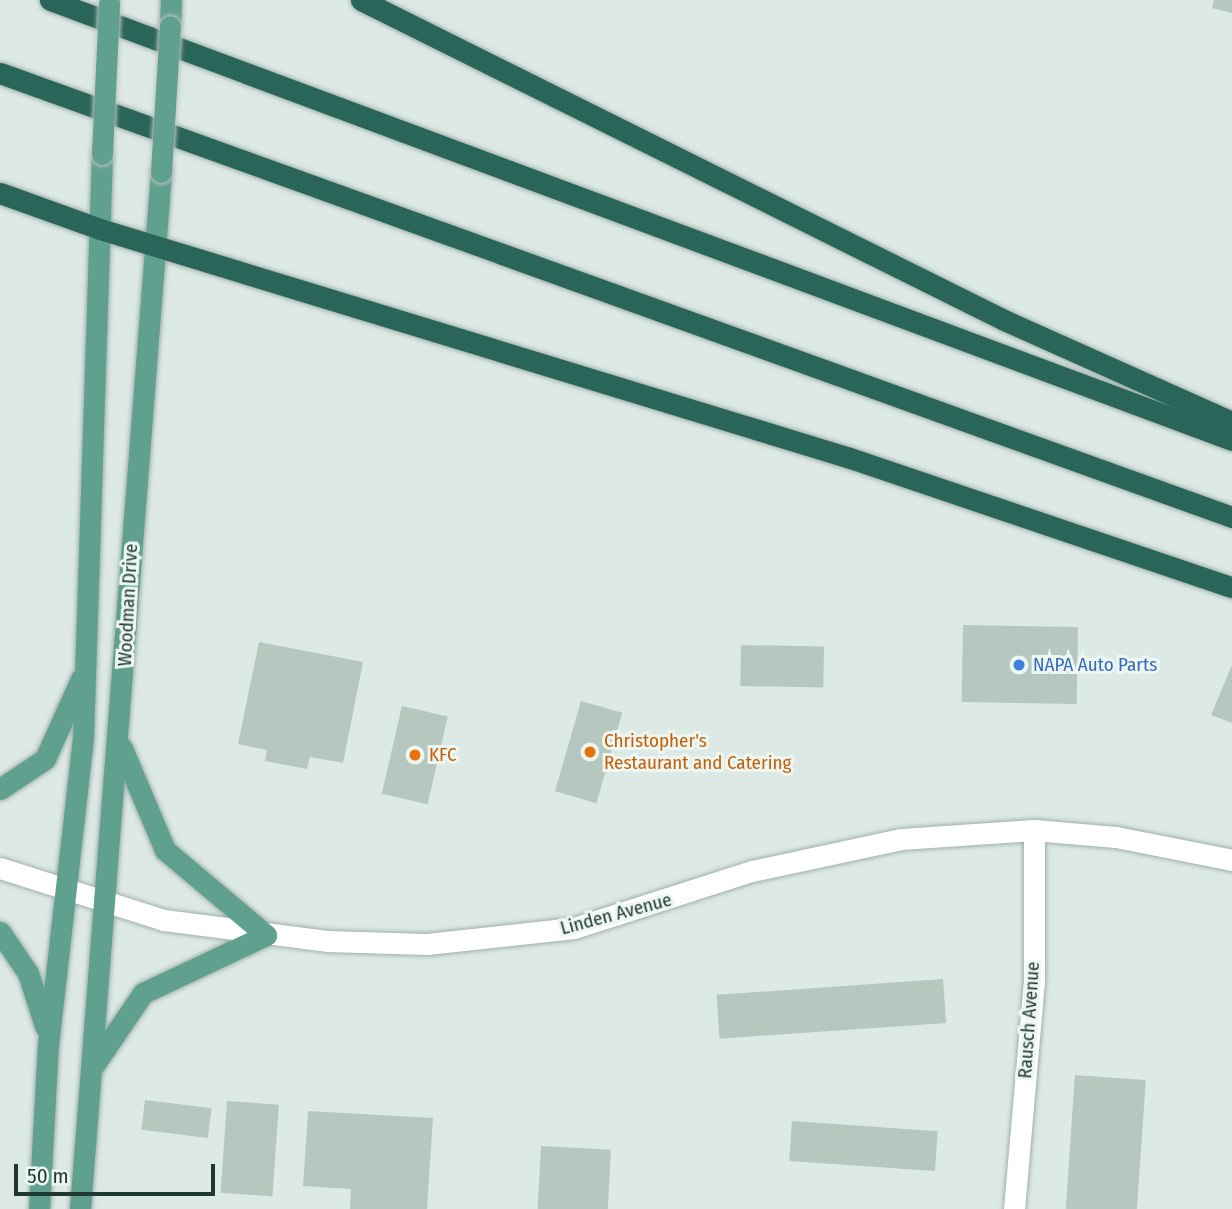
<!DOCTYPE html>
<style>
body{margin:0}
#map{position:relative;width:1232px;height:1209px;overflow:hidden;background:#dde9e4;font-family:"Fira Sans Condensed",sans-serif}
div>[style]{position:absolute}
.building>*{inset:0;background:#b5c7bf;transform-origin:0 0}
.roads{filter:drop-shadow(0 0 2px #a0b1ab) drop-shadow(0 0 2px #a0b1ab)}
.minor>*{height:21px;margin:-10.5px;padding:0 10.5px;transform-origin:10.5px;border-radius:10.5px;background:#fff}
.secondary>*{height:21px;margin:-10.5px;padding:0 10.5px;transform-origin:10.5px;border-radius:10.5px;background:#fff}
.primary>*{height:21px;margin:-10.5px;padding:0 10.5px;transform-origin:10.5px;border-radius:10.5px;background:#60a08f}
.motorway>*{height:21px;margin:-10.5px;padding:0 10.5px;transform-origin:10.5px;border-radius:10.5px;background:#2a6559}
.bridges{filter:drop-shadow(0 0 2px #bcc4c1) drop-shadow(0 0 2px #bcc4c1)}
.primary-bridge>*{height:21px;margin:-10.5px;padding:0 10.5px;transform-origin:10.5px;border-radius:10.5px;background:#60a08f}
.dots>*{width:19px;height:19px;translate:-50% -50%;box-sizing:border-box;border:4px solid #edf6f1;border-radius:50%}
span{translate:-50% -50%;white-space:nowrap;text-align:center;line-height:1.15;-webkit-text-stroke:6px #edf6f1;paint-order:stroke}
.street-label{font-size:19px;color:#1e3931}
.shop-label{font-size:19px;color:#366cbe}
.left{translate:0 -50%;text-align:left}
.food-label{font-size:19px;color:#c56008}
.scale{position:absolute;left:14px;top:1164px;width:201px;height:32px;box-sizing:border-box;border:4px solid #1e3931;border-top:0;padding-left:9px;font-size:21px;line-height:24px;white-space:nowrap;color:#1e3931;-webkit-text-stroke:5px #edf6f1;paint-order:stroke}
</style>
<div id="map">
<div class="building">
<div style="clip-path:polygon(1214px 0,1232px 0,1232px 13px,1212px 8px)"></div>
<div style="left:963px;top:625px;width:115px;height:77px;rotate:1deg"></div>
<div style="clip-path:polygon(259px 642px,363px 662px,343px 763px,310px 757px,307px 769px,265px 761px,267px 750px,238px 744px)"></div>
<div style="left:741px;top:645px;width:83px;height:41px;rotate:1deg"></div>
<div style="clip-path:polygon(1232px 665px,1232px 723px,1211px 715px)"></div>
<div style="left:581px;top:701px;width:43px;height:94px;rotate:16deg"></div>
<div style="left:402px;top:706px;width:47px;height:90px;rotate:13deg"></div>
<div style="left:943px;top:979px;width:44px;height:227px;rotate:86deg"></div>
<div style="left:1075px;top:1075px;width:71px;height:134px;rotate:4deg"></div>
<div style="left:145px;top:1100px;width:67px;height:30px;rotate:7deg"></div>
<div style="left:227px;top:1101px;width:52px;height:92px;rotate:4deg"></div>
<div style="clip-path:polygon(308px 1111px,433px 1118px,427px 1209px,350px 1209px,351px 1189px,303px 1186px)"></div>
<div style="left:792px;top:1121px;width:146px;height:40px;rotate:4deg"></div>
<div style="left:541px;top:1146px;width:70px;height:63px;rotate:3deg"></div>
</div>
<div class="roads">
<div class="minor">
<div style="left:1014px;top:1209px;width:228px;rotate:-85deg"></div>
<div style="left:1034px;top:982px;width:152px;rotate:-90deg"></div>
</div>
<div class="secondary">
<div style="left:0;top:868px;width:172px;rotate:17.6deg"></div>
<div style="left:164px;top:920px;width:164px;rotate:7.3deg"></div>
<div style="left:327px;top:941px;width:100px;rotate:1.7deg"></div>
<div style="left:427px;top:944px;width:148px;rotate:-6.2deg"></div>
<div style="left:574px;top:928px;width:187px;rotate:-17.8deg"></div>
<div style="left:752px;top:871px;width:152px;rotate:-12.1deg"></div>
<div style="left:901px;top:839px;width:133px;rotate:-3.9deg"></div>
<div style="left:1034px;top:830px;width:82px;rotate:4.9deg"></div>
<div style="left:1116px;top:837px;width:118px;rotate:11.2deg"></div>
</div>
<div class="primary">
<div style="left:170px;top:26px;width:26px;rotate:-88deg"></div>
<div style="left:0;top:789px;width:54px;rotate:-33.7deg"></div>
<div style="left:45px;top:759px;width:88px;rotate:-65.8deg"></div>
<div style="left:0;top:932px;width:50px;rotate:55.7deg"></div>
<div style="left:28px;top:973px;width:56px;rotate:72.2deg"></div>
<div style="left:94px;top:1065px;width:87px;rotate:-55.8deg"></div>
<div style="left:143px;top:993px;width:136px;rotate:-25.2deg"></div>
<div style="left:266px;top:935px;width:132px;rotate:-139.9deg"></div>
<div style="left:165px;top:850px;width:111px;rotate:-112.9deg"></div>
<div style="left:39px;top:1209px;width:164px;rotate:-86.9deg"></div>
<div style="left:48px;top:1045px;width:309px;rotate:-83.5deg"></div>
<div style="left:83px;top:738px;width:584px;rotate:-88.14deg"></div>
<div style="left:80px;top:1209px;width:1040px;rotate:-85.53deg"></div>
</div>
<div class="motorway">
<div style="left:50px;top:0;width:1261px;rotate:20.42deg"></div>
<div style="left:361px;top:0;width:718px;rotate:26.46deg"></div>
<div style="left:1004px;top:320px;width:250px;rotate:24.1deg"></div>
<div style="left:0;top:73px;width:1310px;rotate:19.82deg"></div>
<div style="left:0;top:193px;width:106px;rotate:19.8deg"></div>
<div style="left:100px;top:229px;width:784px;rotate:16.98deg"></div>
<div style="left:850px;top:458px;width:403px;rotate:18.7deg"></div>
</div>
</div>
<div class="bridges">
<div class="primary-bridge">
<div style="left:102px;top:154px;width:151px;rotate:-87.3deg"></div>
<div style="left:161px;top:172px;width:146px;rotate:-86.5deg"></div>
</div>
</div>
<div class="dots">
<div style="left:1019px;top:665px;background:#3f7fe0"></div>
<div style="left:590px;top:752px;background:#e8710a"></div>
<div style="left:415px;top:755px;background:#e8710a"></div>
</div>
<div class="street-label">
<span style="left:128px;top:605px;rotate:-87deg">Woodman Drive</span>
<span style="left:616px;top:914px;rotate:-15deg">Linden Avenue</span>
<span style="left:1029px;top:1020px;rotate:-86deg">Rausch Avenue</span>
</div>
<div class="shop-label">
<span class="left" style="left:1033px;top:665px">NAPA Auto Parts</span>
</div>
<div class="food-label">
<span class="left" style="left:604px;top:752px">Christopher's<br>Restaurant and Catering</span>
<span class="left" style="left:429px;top:755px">KFC</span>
</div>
<div class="scale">50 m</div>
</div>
